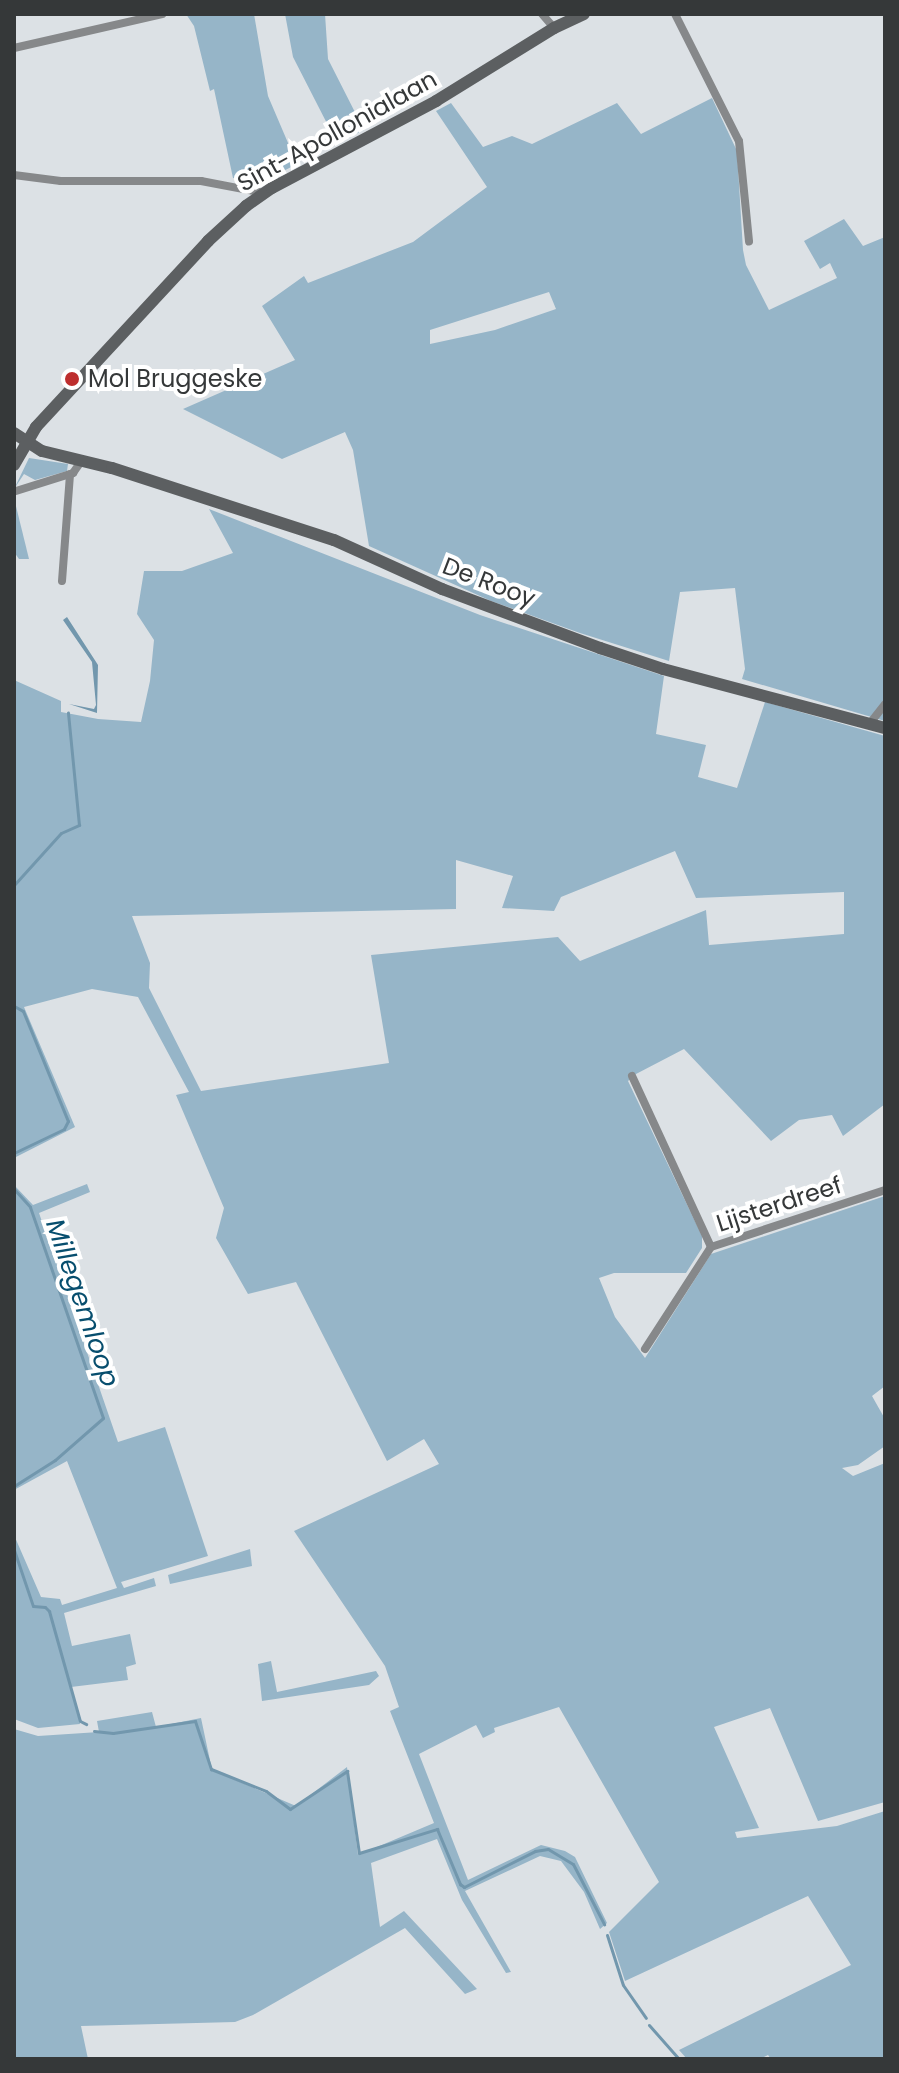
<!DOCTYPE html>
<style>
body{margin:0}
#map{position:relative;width:899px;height:2073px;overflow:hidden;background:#dce1e5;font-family:Poppins,sans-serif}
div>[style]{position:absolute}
.green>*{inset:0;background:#96b5c8}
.water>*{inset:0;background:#7297ad}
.stream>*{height:3px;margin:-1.5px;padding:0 1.5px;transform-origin:1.5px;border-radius:1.5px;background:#7297ad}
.street>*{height:8px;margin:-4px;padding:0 4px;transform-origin:4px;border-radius:4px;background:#86888a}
.secondary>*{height:12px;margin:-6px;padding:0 6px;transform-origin:6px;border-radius:6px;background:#5c5f61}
.dots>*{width:22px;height:22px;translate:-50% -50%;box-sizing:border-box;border:4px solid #fff;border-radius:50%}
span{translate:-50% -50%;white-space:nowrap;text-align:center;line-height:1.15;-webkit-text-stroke:8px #fff;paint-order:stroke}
.street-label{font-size:24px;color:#353839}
.poi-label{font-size:24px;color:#353839}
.left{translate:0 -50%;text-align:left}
.water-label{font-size:26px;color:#074e6e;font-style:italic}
.frame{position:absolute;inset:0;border:16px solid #353839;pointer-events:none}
</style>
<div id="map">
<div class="green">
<div style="clip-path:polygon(186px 14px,254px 14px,268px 96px,297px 164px,262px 182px,233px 178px,214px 89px,210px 91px,194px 26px)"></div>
<div style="clip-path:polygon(285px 14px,325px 14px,328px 59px,364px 130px,337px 143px,293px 57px)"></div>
<div style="clip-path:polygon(evenodd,712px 98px,737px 151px,743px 250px,746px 265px,769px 310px,837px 278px,830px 263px,820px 269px,804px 241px,844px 219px,863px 246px,885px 237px,885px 721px,742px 679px,745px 669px,735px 588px,680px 592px,669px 661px,580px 633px,491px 601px,369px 546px,353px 450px,345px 432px,282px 459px,183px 409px,295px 360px,262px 306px,304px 276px,308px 283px,413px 242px,487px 187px,436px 111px,451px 103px,483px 147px,512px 136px,532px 144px,617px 103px,641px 134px,712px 98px,549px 292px,556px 309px,495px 330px,430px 344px,430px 330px,549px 292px)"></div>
<div style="clip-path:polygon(29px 458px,68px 464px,67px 471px,35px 480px,24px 474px,14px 489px)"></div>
<div style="clip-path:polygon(14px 498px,29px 559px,19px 559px,14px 552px)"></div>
<div style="clip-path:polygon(evenodd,209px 509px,480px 615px,664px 676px,656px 734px,706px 745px,698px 777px,737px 788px,765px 702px,885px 736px,885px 1104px,843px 1136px,832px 1115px,799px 1120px,771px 1141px,684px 1049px,636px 1074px,628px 1081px,702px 1236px,702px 1248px,686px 1273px,614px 1273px,599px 1278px,615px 1317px,645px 1358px,711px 1254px,885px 1196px,885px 1386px,872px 1396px,885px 1419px,885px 1446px,858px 1465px,842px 1468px,853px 1476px,885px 1463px,885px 1802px,818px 1821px,770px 1708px,714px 1727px,759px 1828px,735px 1832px,737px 1838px,837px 1826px,885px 1811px,885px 2059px,771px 2059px,768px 2055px,760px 2059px,687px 2059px,679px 2050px,851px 1965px,808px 1896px,625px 1981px,609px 1932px,659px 1882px,559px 1707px,494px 1728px,495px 1732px,483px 1738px,476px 1725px,419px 1754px,468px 1880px,541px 1845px,565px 1851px,575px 1857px,607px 1923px,600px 1929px,584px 1892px,561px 1861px,540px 1856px,465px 1891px,511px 1972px,506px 1973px,462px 1900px,437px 1839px,371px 1863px,380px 1927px,404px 1911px,477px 1989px,465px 1994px,405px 1928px,253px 2015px,235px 2022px,81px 2026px,88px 2059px,14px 2059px,14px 1729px,38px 1736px,99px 1732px,97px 1721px,152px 1712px,156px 1727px,201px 1718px,212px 1770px,296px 1806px,347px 1767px,358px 1855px,434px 1823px,390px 1711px,399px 1707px,385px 1666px,294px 1531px,439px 1464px,424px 1439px,387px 1461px,296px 1282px,248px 1294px,216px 1238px,224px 1208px,176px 1095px,189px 1092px,138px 997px,92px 989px,24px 1007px,75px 1127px,14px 1158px,14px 680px,61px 701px,61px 712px,98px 719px,141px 722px,150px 681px,154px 640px,137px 614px,144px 571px,182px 571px,233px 553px,209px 509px,675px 851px,696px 898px,844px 892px,844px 934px,709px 945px,706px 910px,580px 961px,558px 937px,371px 955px,389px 1063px,201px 1091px,149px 988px,150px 963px,132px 916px,456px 909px,456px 860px,513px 876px,502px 908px,554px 911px,561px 897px,675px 851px)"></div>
<div style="clip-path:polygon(87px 1184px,90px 1192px,39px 1213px,118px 1442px,165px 1427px,208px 1556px,121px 1582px,124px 1588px,154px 1578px,156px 1586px,64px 1613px,72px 1646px,130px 1634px,136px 1664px,126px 1667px,128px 1680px,71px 1687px,80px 1724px,38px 1728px,14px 1719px,14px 1535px,41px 1597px,60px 1599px,62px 1605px,117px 1588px,67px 1461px,14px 1490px,14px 1185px,33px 1205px)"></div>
<div style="clip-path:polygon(250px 1549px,252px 1566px,170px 1584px,168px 1575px)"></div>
<div style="clip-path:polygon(271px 1661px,277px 1692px,376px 1671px,379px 1676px,369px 1685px,262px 1701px,258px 1664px)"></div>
</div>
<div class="water">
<div style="clip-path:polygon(67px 617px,98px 665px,97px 713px,69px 704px,94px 709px,96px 705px,92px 662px,63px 620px)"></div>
</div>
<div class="stream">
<div style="left:14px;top:885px;width:70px;rotate:-47.9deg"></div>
<div style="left:61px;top:833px;width:20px;rotate:-24deg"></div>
<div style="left:79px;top:825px;width:113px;rotate:-95.6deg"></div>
<div style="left:14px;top:1006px;width:10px;rotate:29deg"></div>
<div style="left:23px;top:1011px;width:119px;rotate:67.8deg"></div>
<div style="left:68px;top:1121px;width:9px;rotate:117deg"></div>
<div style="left:64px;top:1129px;width:55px;rotate:154.4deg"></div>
<div style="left:14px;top:1189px;width:24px;rotate:48deg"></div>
<div style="left:30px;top:1207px;width:223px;rotate:70.9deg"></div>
<div style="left:103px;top:1418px;width:64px;rotate:138.8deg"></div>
<div style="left:55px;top:1460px;width:49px;rotate:147.6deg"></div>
<div style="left:14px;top:1550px;width:59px;rotate:71.3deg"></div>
<div style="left:33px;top:1606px;width:12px;rotate:5deg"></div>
<div style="left:45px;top:1607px;width:6px;rotate:45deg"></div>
<div style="left:49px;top:1611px;width:114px;rotate:74.3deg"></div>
<div style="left:80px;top:1721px;width:7px;rotate:27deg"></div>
<div style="left:94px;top:1731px;width:19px;rotate:6deg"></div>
<div style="left:113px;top:1733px;width:83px;rotate:-8.3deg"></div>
<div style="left:195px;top:1721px;width:51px;rotate:71.6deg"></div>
<div style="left:211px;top:1769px;width:59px;rotate:21.8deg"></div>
<div style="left:266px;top:1791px;width:30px;rotate:37deg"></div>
<div style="left:290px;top:1809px;width:69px;rotate:-33.7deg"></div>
<div style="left:347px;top:1771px;width:83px;rotate:81.7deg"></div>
<div style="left:359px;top:1853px;width:82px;rotate:-17.1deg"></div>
<div style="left:437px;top:1829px;width:60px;rotate:67.3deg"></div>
<div style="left:460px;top:1884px;width:5px;rotate:37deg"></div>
<div style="left:464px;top:1887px;width:80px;rotate:-26.9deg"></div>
<div style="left:535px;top:1851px;width:13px;rotate:-9deg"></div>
<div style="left:548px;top:1849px;width:29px;rotate:31deg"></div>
<div style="left:573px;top:1864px;width:68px;rotate:62.7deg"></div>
<div style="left:607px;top:1935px;width:52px;rotate:72.3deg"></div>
<div style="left:623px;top:1985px;width:40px;rotate:55.1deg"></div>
<div style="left:649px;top:2025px;width:45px;rotate:48.6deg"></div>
</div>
<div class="street">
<div style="left:542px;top:14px;width:18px;rotate:49deg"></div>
<div style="left:675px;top:14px;width:142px;rotate:63.3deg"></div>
<div style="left:739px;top:141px;width:101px;rotate:84.3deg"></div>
<div style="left:14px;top:48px;width:152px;rotate:-12.9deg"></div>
<div style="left:14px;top:175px;width:47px;rotate:7.3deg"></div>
<div style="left:61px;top:181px;width:140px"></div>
<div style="left:201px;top:181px;width:64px;rotate:10.8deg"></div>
<div style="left:16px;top:491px;width:60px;rotate:-17.5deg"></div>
<div style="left:73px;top:473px;width:16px;rotate:-55deg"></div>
<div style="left:62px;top:581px;width:107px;rotate:-85.7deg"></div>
<div style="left:871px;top:722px;width:23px;rotate:-52deg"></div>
<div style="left:632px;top:1076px;width:188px;rotate:65.2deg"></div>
<div style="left:645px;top:1349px;width:121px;rotate:-57.1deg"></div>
<div style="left:711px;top:1247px;width:183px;rotate:-18.1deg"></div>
</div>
<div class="secondary">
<div style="left:14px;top:433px;width:33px;rotate:33deg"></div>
<div style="left:42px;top:451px;width:72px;rotate:13.7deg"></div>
<div style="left:112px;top:468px;width:233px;rotate:18deg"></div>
<div style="left:334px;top:540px;width:119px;rotate:24.4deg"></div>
<div style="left:442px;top:589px;width:169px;rotate:20.5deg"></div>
<div style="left:600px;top:648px;width:66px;rotate:18.4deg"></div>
<div style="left:663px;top:669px;width:230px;rotate:14.9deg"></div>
<div style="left:14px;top:465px;width:44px;rotate:-59.9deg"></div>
<div style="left:36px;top:427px;width:253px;rotate:-47.2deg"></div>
<div style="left:208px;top:241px;width:52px;rotate:-42.6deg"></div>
<div style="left:246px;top:206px;width:32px;rotate:-35deg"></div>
<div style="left:272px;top:188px;width:186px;rotate:-27.9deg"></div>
<div style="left:436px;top:101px;width:139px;rotate:-31.7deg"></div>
<div style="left:554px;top:28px;width:33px;rotate:-25deg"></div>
</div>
<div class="dots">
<div style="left:72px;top:379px;background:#bd2e2e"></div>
</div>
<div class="street-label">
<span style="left:337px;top:131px;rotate:-29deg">Sint-Apollonialaan</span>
<span style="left:489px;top:582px;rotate:21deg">De Rooy</span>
<span style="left:779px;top:1204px;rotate:-18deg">Lijsterdreef</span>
</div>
<div class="poi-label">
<span class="left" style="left:88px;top:379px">Mol Bruggeske</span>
</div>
<div class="water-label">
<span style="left:82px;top:1303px;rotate:71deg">Millegemloop</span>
</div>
<div class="frame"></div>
</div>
